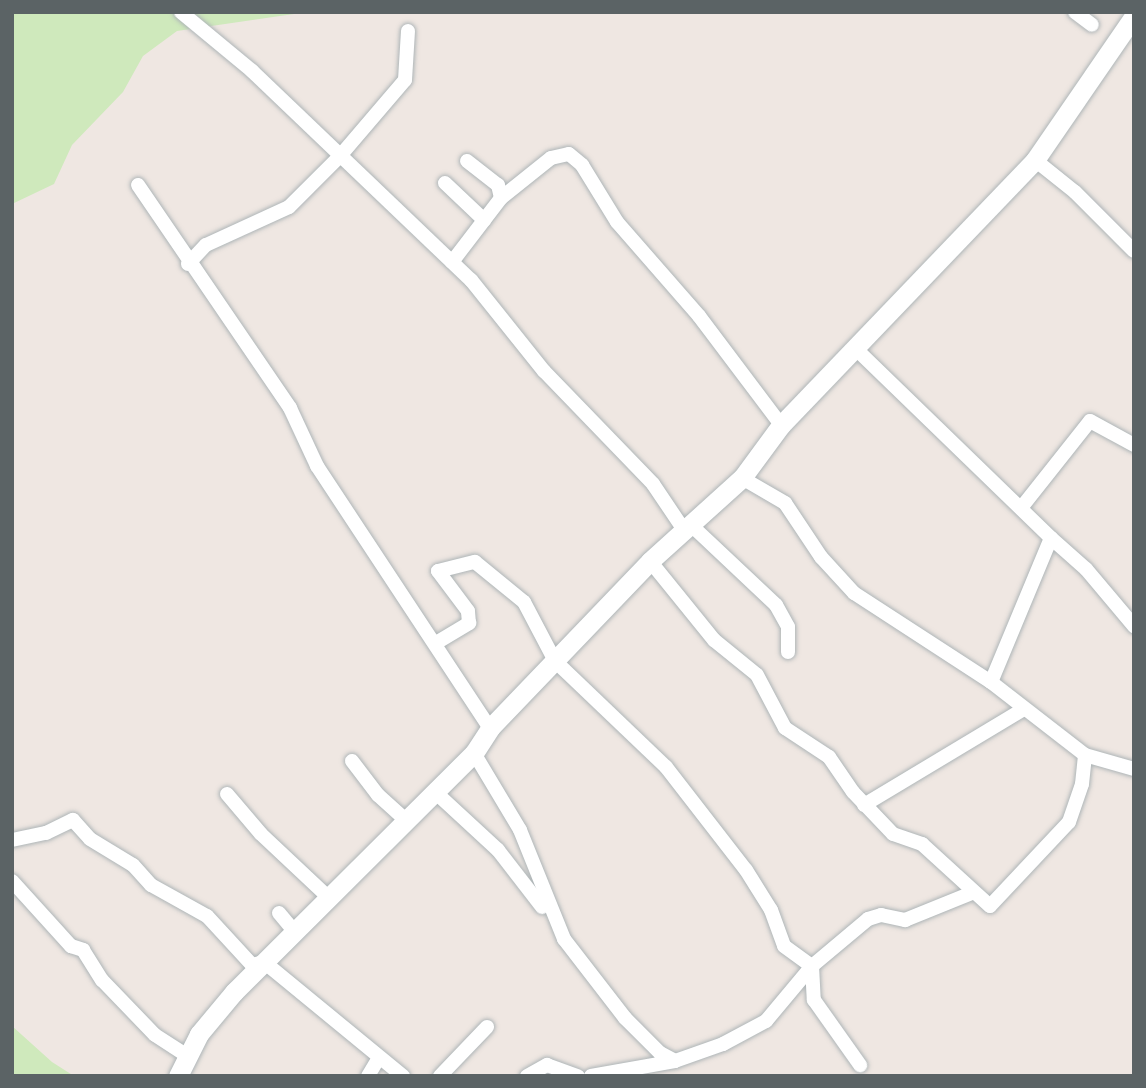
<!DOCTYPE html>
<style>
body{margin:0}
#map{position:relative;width:1146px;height:1088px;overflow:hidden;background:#efe7e2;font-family:Figtree,sans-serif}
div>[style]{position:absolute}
.green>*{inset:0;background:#cfe9bc}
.roads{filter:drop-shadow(0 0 2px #aeb5b7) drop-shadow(0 0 2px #aeb5b7)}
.street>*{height:14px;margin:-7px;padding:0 7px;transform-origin:7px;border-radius:7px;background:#fff}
.secondary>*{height:19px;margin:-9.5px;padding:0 9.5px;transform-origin:9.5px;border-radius:9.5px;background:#fff}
span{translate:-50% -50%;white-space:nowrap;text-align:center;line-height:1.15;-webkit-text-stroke:5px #fff;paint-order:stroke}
.frame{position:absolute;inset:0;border:14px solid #5b6365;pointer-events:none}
</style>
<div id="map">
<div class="green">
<div style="clip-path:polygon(12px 12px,308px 12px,177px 31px,143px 56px,123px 92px,72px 145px,54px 184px,12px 204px)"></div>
<div style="clip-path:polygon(12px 1026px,52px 1062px,74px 1076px,12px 1076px)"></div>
</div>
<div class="roads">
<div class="street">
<div style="left:181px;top:12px;width:92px;rotate:39.7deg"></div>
<div style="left:252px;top:71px;width:303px;rotate:43.7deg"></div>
<div style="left:471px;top:280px;width:117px;rotate:51.3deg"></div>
<div style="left:544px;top:371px;width:157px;rotate:46deg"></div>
<div style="left:653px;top:484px;width:55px;rotate:56deg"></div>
<div style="left:1075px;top:12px;width:21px;rotate:37deg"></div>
<div style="left:1035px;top:160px;width:51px;rotate:38.7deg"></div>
<div style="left:1075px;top:192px;width:83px;rotate:45deg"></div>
<div style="left:467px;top:161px;width:39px;rotate:38deg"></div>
<div style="left:498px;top:185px;width:13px;rotate:77deg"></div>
<div style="left:445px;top:183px;width:54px;rotate:43.5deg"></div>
<div style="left:138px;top:185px;width:270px;rotate:55.7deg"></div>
<div style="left:290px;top:408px;width:64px;rotate:65deg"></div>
<div style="left:317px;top:466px;width:314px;rotate:56.6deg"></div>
<div style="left:452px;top:262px;width:81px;rotate:-52.6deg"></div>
<div style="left:501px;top:198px;width:64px;rotate:-38.7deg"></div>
<div style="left:551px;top:158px;width:18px;rotate:-13deg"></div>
<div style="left:569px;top:154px;width:17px;rotate:40deg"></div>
<div style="left:582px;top:165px;width:67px;rotate:58.4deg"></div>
<div style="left:617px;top:222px;width:125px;rotate:48.9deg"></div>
<div style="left:699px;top:316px;width:136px;rotate:53deg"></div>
<div style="left:188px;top:264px;width:26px;rotate:-47deg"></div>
<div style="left:206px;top:245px;width:91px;rotate:-24.6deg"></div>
<div style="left:289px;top:207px;width:72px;rotate:-45deg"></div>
<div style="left:340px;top:156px;width:100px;rotate:-49.5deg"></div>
<div style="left:405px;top:80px;width:49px;rotate:-86.5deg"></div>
<div style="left:856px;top:349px;width:272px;rotate:44.1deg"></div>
<div style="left:1051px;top:538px;width:156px;rotate:112.6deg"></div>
<div style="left:742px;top:478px;width:50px;rotate:30.2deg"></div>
<div style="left:785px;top:503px;width:65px;rotate:56.3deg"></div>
<div style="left:821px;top:557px;width:49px;rotate:47.5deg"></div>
<div style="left:854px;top:593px;width:163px;rotate:33deg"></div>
<div style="left:991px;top:682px;width:119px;rotate:37.8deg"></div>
<div style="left:1021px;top:508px;width:111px;rotate:-51.6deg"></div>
<div style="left:1090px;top:421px;width:50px;rotate:28.6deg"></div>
<div style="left:690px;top:524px;width:118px;rotate:43.3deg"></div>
<div style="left:776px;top:605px;width:25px;rotate:61deg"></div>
<div style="left:788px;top:627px;width:25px;rotate:90deg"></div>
<div style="left:1051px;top:538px;width:47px;rotate:41.5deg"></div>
<div style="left:1086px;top:569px;width:75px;rotate:49.9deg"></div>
<div style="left:650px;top:561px;width:102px;rotate:51deg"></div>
<div style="left:714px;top:640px;width:55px;rotate:39.1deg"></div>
<div style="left:757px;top:675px;width:60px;rotate:62.2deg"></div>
<div style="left:785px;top:728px;width:53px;rotate:33.4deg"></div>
<div style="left:829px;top:757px;width:42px;rotate:55.6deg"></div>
<div style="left:853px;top:792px;width:58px;rotate:46.4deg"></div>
<div style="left:893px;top:834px;width:31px;rotate:19deg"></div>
<div style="left:922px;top:844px;width:92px;rotate:42.4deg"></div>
<div style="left:990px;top:906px;width:115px;rotate:-46.8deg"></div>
<div style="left:1069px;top:822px;width:40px;rotate:-71.1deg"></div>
<div style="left:1082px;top:784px;width:29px;rotate:-84deg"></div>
<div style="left:1085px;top:755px;width:51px;rotate:15.9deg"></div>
<div style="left:436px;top:643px;width:39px;rotate:-31deg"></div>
<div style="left:469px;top:623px;width:12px;rotate:-95deg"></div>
<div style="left:468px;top:611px;width:50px;rotate:-126.9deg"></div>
<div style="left:438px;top:571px;width:38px;rotate:-14deg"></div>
<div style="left:475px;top:562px;width:63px;rotate:39.2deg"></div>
<div style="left:524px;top:602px;width:67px;rotate:62.3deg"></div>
<div style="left:555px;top:661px;width:153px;rotate:43.7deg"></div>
<div style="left:666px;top:767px;width:130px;rotate:52.2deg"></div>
<div style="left:746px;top:870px;width:47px;rotate:58deg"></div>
<div style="left:771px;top:910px;width:38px;rotate:70deg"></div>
<div style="left:784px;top:946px;width:34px;rotate:36deg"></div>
<div style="left:812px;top:966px;width:34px;rotate:87deg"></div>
<div style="left:814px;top:1000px;width:80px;rotate:54.7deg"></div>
<div style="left:474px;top:753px;width:90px;rotate:59.1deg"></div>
<div style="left:520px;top:830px;width:118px;rotate:68deg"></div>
<div style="left:564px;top:939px;width:100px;rotate:52.3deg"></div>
<div style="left:625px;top:1018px;width:49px;rotate:45deg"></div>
<div style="left:660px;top:1053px;width:17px;rotate:28deg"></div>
<div style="left:352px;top:761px;width:43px;rotate:52.6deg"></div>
<div style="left:378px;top:795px;width:38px;rotate:42deg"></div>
<div style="left:434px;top:791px;width:87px;rotate:42.7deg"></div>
<div style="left:498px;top:850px;width:72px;rotate:52.3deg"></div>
<div style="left:227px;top:794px;width:52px;rotate:49.6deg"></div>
<div style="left:261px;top:834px;width:92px;rotate:43.2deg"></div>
<div style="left:864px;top:805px;width:184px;rotate:-31deg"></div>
<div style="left:12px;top:840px;width:35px;rotate:-12deg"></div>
<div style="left:46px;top:833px;width:30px;rotate:-26deg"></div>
<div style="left:73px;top:820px;width:25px;rotate:48deg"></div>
<div style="left:90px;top:839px;width:50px;rotate:31.2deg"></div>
<div style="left:133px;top:865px;width:27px;rotate:48deg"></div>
<div style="left:151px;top:885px;width:64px;rotate:29deg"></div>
<div style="left:207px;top:916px;width:67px;rotate:47.4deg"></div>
<div style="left:252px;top:965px;width:12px;rotate:-14deg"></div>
<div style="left:264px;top:962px;width:180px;rotate:39.4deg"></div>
<div style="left:12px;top:881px;width:88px;rotate:47.8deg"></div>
<div style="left:71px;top:946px;width:13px;rotate:18deg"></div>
<div style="left:83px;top:950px;width:36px;rotate:58deg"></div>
<div style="left:102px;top:980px;width:76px;rotate:46.1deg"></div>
<div style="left:155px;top:1035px;width:38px;rotate:33deg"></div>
<div style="left:279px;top:913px;width:26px;rotate:50deg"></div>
<div style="left:368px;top:1076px;width:21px;rotate:-59deg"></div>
<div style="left:440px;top:1076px;width:68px;rotate:-46.2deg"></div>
<div style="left:527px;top:1076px;width:23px;rotate:-29deg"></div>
<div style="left:547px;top:1065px;width:33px;rotate:20deg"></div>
<div style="left:591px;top:1076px;width:85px;rotate:-10.1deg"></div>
<div style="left:675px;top:1061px;width:51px;rotate:-19.5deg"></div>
<div style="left:723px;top:1044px;width:49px;rotate:-28.1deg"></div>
<div style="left:766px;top:1021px;width:72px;rotate:-50.1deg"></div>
<div style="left:812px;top:966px;width:73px;rotate:-40deg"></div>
<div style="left:868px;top:919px;width:14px;rotate:-17deg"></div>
<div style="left:881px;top:915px;width:25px;rotate:12deg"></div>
<div style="left:905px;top:920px;width:74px;rotate:-22.1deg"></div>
</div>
<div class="secondary">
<div style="left:178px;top:1076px;width:47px;rotate:-63.4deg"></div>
<div style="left:199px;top:1034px;width:55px;rotate:-50.2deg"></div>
<div style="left:234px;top:992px;width:339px;rotate:-44.9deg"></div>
<div style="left:474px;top:753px;width:30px;rotate:-57deg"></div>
<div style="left:490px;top:728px;width:231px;rotate:-46.2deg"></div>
<div style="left:650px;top:561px;width:124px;rotate:-42.1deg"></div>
<div style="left:742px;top:478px;width:66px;rotate:-53.7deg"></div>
<div style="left:781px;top:425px;width:367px;rotate:-46.2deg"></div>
<div style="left:1035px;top:160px;width:175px;rotate:-55.5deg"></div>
</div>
</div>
<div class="frame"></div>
</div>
